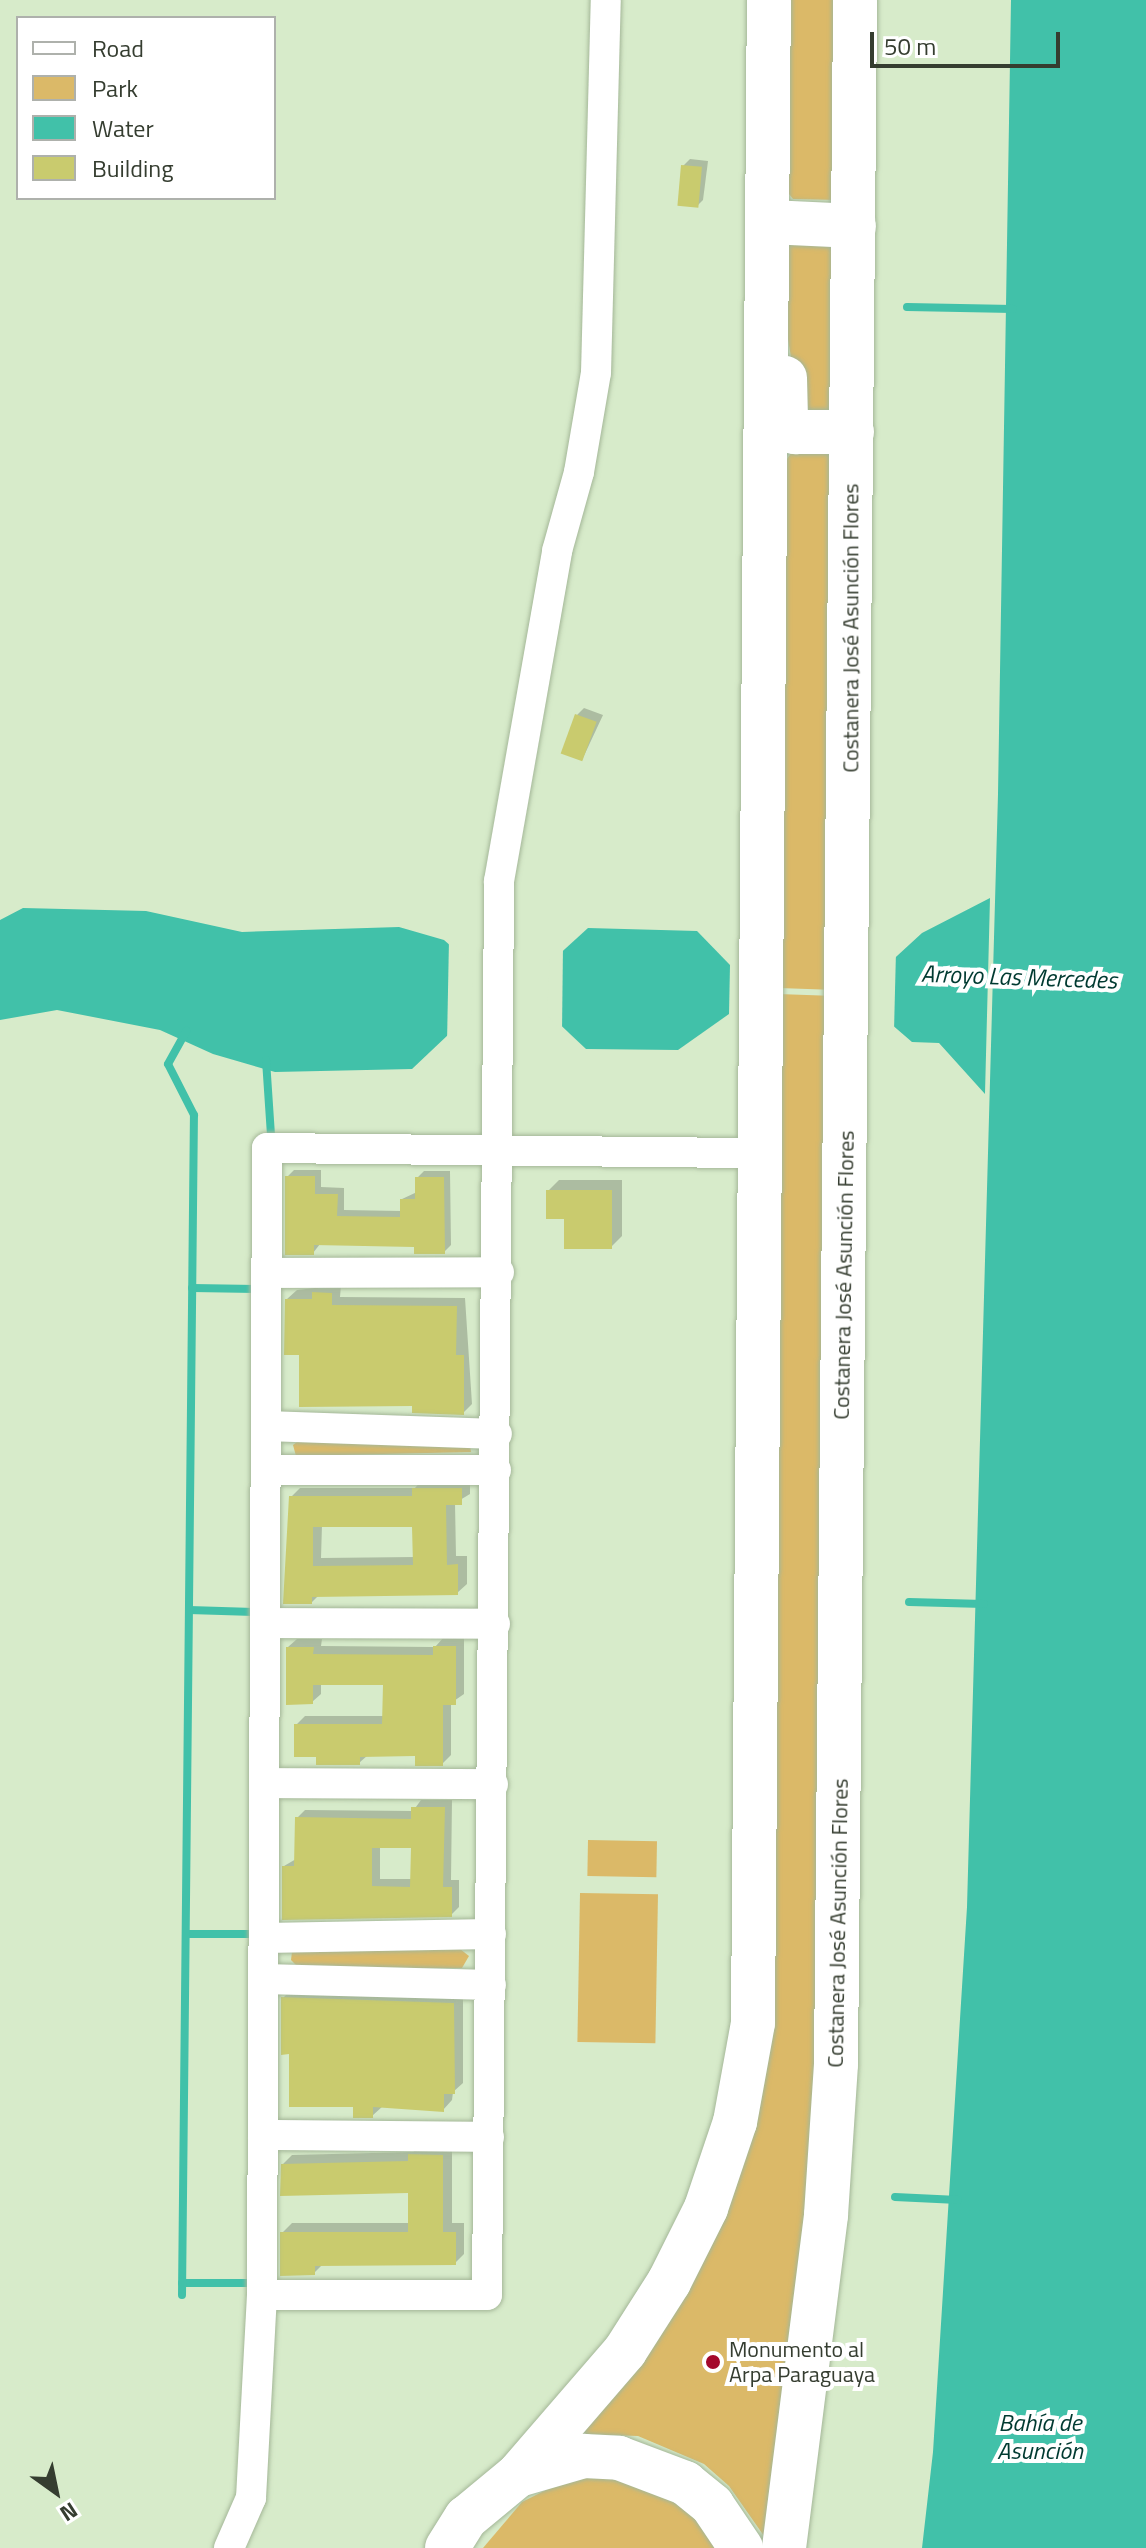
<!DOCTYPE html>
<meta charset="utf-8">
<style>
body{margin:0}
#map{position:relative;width:1146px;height:2548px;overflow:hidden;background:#d7ebca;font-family:"Titillium Web",sans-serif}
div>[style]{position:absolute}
.green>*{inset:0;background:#dbb968;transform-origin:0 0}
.water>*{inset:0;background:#41c1a9}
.pier>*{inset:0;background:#d7ebca}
.shadow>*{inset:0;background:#0003}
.stream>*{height:8px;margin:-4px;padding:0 4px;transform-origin:4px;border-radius:4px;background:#41c1a9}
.building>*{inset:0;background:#c9cb6e;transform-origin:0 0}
.roads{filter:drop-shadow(0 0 2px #a4b798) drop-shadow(0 0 2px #a4b798)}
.minor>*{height:30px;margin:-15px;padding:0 15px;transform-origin:15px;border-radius:15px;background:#fff}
.trunk>*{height:44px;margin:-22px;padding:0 22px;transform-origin:22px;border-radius:22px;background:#fff}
.dots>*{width:22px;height:22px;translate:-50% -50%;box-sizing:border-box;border:4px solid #fff;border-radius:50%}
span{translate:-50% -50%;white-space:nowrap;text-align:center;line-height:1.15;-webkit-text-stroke:8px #fff;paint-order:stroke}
.street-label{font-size:22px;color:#353d30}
.poi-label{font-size:22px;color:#353d30}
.left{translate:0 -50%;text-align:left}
.water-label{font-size:24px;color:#003a31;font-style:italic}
.legend{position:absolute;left:16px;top:16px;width:260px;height:184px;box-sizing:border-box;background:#fff;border:2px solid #aeb1ac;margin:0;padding:10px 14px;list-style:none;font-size:24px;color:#353d30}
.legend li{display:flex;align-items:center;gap:16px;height:40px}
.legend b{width:40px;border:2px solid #aeb1ac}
.north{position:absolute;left:16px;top:2452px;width:80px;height:80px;-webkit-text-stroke:6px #fff;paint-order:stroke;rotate:147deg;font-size:22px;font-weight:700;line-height:32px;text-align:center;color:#353d30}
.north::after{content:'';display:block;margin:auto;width:28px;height:36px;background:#353d30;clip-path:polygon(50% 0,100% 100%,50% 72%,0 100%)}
.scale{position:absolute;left:870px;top:32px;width:190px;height:36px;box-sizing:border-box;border:4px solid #353d30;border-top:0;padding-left:10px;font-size:24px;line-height:28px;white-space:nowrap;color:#353d30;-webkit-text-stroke:6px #fff;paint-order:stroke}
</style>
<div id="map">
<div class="green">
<div style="clip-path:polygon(788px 0,842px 0,837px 200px,793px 199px,789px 194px)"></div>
<div style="clip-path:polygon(792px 241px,828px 241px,832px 248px,833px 412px,800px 412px,788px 339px,787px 246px)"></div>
<div style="clip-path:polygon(791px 453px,836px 454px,836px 990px,779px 988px,785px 462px)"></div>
<div style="clip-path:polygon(778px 994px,835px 996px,814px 2183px,764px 2536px,729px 2486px,704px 2464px,638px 2436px,579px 2434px,735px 2176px)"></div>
<div style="clip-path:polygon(301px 1439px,470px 1445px,471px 1452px,296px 1456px,293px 1445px)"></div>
<div style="left:588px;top:1840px;width:69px;height:36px;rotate:1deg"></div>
<div style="left:580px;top:1893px;width:78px;height:149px;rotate:1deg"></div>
<div style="clip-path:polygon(460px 1949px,469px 1956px,462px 1968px,299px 1968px,291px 1960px,292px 1952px)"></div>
<div style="clip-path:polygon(601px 2474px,686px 2503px,721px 2548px,483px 2548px,522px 2502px,560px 2483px)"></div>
</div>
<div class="water">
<div style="clip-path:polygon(1011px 0,1146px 0,1146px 2548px,922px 2548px,933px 2452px,967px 1907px,998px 794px)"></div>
<div style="clip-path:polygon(990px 898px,985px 1094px,939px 1043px,912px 1042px,883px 1017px,885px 967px,922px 933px)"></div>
<div style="clip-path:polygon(23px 908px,146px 911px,242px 932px,399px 927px,444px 940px,469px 962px,468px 1016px,412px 1069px,275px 1072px,213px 1054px,160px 1030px,57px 1010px,0 1020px,0 920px)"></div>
<div style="clip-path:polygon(588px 928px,697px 931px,730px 965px,729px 1014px,678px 1050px,586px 1049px,551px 1016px,554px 959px)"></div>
</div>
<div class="pier">
<div style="clip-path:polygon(449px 939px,473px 962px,471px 1017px,447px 1043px)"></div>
<div style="clip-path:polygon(563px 945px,562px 1032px,547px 1015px,550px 958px)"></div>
<div style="clip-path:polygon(896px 951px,894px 1031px,879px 1016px,881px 966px)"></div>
</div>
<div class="shadow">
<div style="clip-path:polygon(690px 159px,708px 161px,703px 200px,696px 207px,683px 166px)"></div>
<div style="clip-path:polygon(584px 708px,603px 715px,582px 760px,577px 715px)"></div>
<div style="clip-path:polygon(294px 1170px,321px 1170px,321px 1187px,344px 1188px,344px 1210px,402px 1211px,402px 1199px,417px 1192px,417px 1178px,424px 1171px,450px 1171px,451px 1245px,444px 1252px,416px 1245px,320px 1244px,313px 1253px,287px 1177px)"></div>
<div style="clip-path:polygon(559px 1180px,622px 1180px,622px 1236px,611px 1247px,566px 1217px,548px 1191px)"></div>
<div style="clip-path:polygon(341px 1285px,340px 1297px,465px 1298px,472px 1404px,463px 1413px,414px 1404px,301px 1353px,287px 1299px,297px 1290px)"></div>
<div style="clip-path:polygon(evenodd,423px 1479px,470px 1479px,470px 1494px,455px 1503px,456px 1556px,467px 1556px,467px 1584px,457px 1593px,319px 1595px,312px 1602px,291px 1497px,300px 1488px,415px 1488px,423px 1479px,322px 1525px,414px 1525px,415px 1557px,321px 1558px,322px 1525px)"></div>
<div style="clip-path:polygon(444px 1637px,464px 1638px,464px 1694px,451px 1703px,451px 1755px,442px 1764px,417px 1754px,368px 1755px,359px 1763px,318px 1755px,296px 1725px,305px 1716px,384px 1716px,385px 1683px,321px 1683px,321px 1694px,312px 1702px,288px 1647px,297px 1639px,322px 1639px,321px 1646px,435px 1647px)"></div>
<div style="clip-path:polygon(evenodd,421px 1800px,452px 1800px,451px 1880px,459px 1880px,459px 1907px,451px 1915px,284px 1866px,296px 1859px,297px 1818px,305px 1810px,413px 1811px,421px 1800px,380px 1846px,413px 1846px,412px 1879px,380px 1879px,380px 1846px)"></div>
<div style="clip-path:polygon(292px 1989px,463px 1995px,463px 2083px,453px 2092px,452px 2100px,443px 2110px,383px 2106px,372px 2116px,355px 2105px,291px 2052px,283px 1998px)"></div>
<div style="clip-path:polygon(420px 2146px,452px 2146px,452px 2223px,464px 2223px,464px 2254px,455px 2263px,323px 2264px,314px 2273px,282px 2233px,292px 2223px,410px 2223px,410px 2191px,283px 2164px,292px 2155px,413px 2152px)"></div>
</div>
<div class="stream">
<div style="left:907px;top:307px;width:106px;rotate:1.1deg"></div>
<div style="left:266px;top:1060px;width:75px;rotate:86.2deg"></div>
<div style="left:192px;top:1288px;width:64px;rotate:0.9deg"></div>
<div style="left:909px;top:1602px;width:75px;rotate:1.5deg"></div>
<div style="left:189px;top:1610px;width:65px;rotate:1.8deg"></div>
<div style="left:186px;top:1934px;width:67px"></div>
<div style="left:895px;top:2197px;width:63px;rotate:2.7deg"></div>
<div style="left:182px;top:2283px;width:69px"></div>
<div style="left:182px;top:2295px;width:1180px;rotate:-89.42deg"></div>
<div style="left:194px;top:1115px;width:57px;rotate:-117deg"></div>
<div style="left:168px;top:1064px;width:38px;rotate:-61deg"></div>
</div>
<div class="building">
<div style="left:681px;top:165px;width:21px;height:41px;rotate:5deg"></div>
<div style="left:575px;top:714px;width:23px;height:42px;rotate:20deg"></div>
<div style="clip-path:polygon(285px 1176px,315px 1176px,315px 1194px,338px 1194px,337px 1216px,400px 1217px,400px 1199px,415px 1199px,415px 1177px,444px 1177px,445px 1254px,414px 1254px,414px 1247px,314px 1245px,314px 1255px,285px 1255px)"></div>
<div style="clip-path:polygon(546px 1190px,612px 1190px,612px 1249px,564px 1249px,564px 1219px,546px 1219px)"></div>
<div style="clip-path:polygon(312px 1292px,332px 1293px,332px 1305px,457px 1306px,456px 1355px,464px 1355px,464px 1415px,412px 1413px,412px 1406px,299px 1407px,299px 1355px,284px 1355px,285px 1299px,312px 1299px)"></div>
<div style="clip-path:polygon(evenodd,412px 1488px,462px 1488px,462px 1505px,446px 1505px,447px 1565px,458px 1564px,458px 1595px,312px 1597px,312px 1604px,283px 1604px,289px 1496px,412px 1496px,412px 1488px,313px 1527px,412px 1527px,413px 1565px,313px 1566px,313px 1527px)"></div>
<div style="clip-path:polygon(433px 1646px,456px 1646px,456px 1705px,443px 1705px,443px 1766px,415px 1766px,415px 1756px,360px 1757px,360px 1765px,316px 1765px,316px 1757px,294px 1757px,294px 1724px,382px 1724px,383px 1685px,313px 1685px,313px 1704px,286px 1705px,286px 1647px,314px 1647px,313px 1654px,433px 1655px)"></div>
<div style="clip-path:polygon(evenodd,411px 1807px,445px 1807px,443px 1887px,452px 1887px,452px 1917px,282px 1920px,282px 1866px,294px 1866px,295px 1817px,411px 1819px,411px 1807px,372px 1848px,411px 1848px,410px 1887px,372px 1886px,372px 1848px)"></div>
<div style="clip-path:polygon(281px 1997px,454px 2003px,455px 2094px,444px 2094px,444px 2112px,373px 2107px,373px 2118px,353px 2118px,353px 2107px,289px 2107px,289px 2054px,281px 2055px)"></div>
<div style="clip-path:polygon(408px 2154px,443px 2155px,443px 2232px,456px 2232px,456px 2265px,315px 2266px,315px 2275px,280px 2276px,280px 2232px,408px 2232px,408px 2193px,280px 2196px,281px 2164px,408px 2161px)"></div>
</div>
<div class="roads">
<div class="minor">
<div style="left:267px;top:1273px;width:232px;rotate:-0.2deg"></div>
<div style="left:266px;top:1426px;width:231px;rotate:2deg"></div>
<div style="left:266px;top:1470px;width:230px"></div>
<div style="left:265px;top:1623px;width:230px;rotate:0.2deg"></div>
<div style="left:265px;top:1783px;width:228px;rotate:0.3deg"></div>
<div style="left:264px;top:1938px;width:227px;rotate:-1deg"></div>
<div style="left:264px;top:1979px;width:227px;rotate:1.5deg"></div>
<div style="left:263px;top:2135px;width:226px;rotate:0.5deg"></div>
<div style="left:262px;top:2295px;width:225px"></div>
<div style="left:487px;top:2295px;width:1414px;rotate:-89.51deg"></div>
<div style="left:499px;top:881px;width:335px;rotate:-80deg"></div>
<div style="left:557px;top:551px;width:82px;rotate:-74.4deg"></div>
<div style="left:579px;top:472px;width:100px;rotate:-80.3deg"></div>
<div style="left:596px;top:373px;width:373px;rotate:-88.5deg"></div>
<div style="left:229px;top:2548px;width:55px;rotate:-66.3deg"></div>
<div style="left:251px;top:2498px;width:203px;rotate:-86.9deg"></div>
<div style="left:262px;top:2295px;width:1147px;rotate:-89.75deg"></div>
<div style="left:267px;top:1148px;width:495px;rotate:0.6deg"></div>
</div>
<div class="trunk">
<div style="left:770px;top:222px;width:84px;rotate:2.7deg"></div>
<div style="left:785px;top:378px;width:40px;rotate:88.6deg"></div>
<div style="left:786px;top:418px;width:17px;rotate:57deg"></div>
<div style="left:795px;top:432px;width:57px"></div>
<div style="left:518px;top:2475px;width:164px;rotate:-49.2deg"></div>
<div style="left:625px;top:2351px;width:82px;rotate:-57.5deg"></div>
<div style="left:669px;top:2282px;width:83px;rotate:-63.4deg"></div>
<div style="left:706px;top:2208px;width:91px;rotate:-71.4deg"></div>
<div style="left:735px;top:2122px;width:101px;rotate:-79.7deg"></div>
<div style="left:753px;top:2023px;width:2023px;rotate:-89.55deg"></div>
<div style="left:447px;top:2548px;width:36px;rotate:-58deg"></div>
<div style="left:466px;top:2518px;width:67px;rotate:-39.6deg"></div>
<div style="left:518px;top:2475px;width:69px;rotate:-16.1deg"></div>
<div style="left:584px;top:2456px;width:35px;rotate:3deg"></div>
<div style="left:619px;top:2458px;width:71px;rotate:20.7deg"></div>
<div style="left:685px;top:2483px;width:35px;rotate:39deg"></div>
<div style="left:712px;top:2505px;width:52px;rotate:56deg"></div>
<div style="left:784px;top:2548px;width:336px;rotate:-82.8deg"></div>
<div style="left:826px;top:2215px;width:151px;rotate:-86.2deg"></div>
<div style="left:836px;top:2064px;width:2064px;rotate:-89.47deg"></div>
</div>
</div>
<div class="dots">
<div style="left:713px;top:2362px;background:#a4082b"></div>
</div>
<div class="street-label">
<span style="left:851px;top:628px;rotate:-90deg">Costanera José Asunción Flores</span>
<span style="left:844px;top:1275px;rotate:-89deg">Costanera José Asunción Flores</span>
<span style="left:838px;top:1923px;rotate:-89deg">Costanera José Asunción Flores</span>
</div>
<div class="poi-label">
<span class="left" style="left:729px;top:2362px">Monumento al<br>Arpa Paraguaya</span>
</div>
<div class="water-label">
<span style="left:1019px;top:977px;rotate:2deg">Arroyo Las Mercedes</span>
<span style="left:1040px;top:2437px">Bahía de<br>Asunción</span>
</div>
<ul class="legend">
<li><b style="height:10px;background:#fff"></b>Road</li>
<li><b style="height:22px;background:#dbb968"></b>Park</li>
<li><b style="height:22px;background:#41c1a9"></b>Water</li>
<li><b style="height:22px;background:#c9cb6e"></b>Building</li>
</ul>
<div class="north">N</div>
<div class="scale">50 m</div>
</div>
